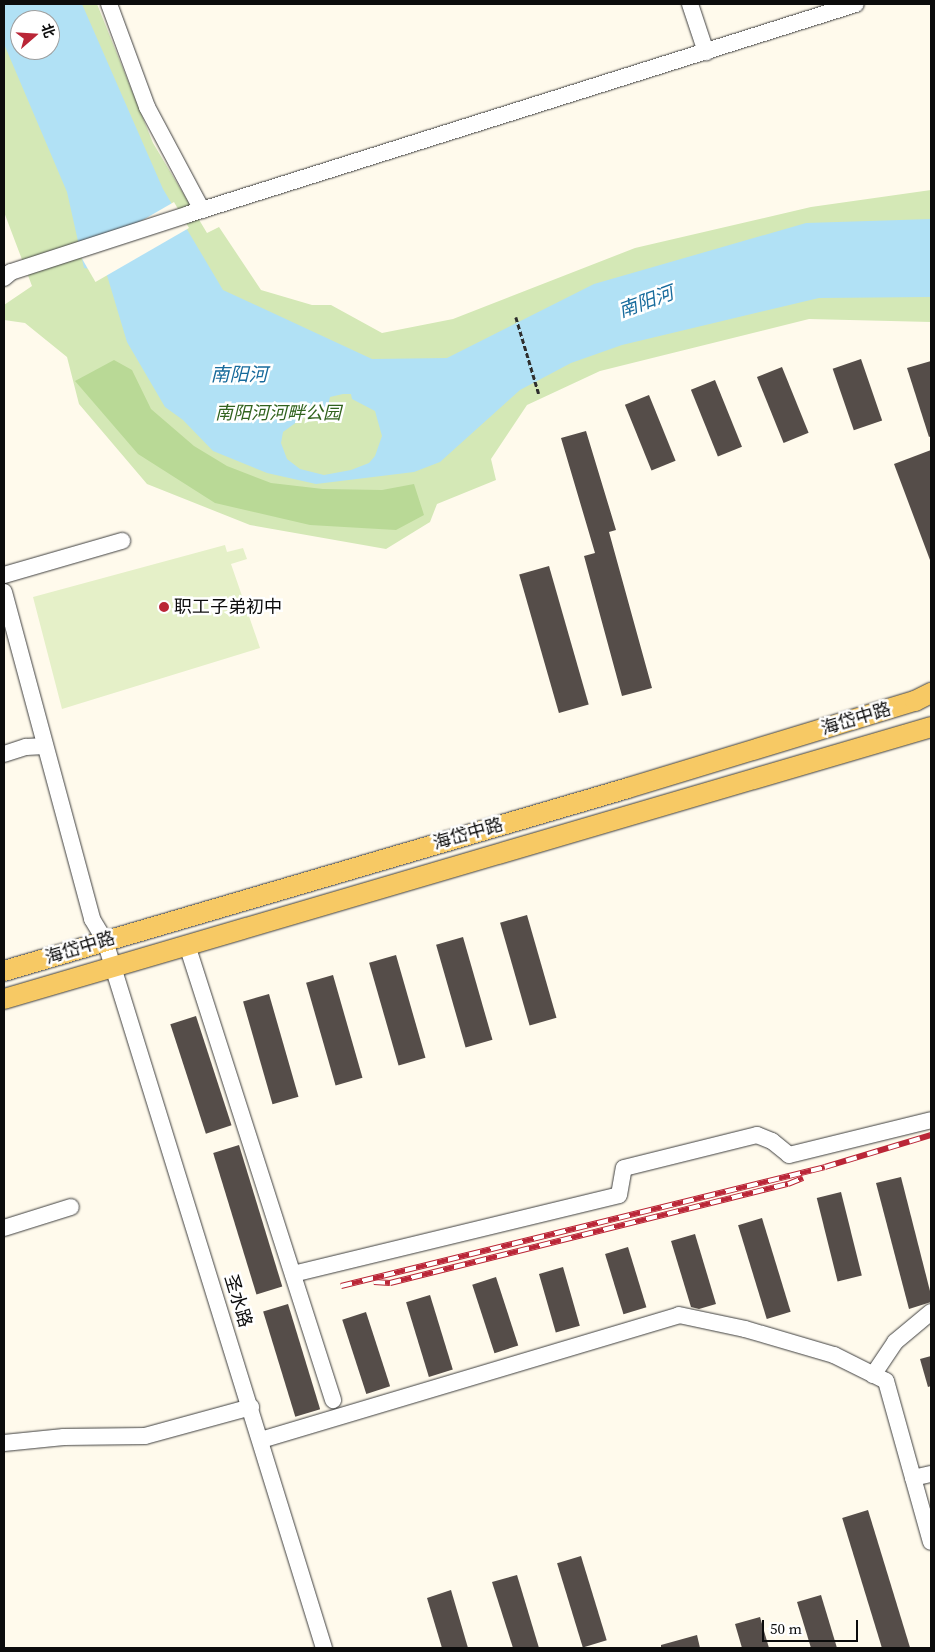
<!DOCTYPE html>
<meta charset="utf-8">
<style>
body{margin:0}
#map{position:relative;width:935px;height:1652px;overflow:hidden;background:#fffaec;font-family:"Source Serif 4","Noto Sans SC",serif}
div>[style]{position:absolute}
.green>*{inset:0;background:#d4e8b6}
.forest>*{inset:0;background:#b9d996}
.pitch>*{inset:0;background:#e5f0c8}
.water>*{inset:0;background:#b1e1f5}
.pier>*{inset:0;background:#fffaec;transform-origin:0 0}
.building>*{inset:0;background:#554d49;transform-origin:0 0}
.path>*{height:2.5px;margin-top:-1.25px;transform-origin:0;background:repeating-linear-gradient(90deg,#2e2e2e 0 5px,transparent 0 7.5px)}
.roads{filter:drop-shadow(0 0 1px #3f3f3f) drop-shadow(0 0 1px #3f3f3f)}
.minor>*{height:16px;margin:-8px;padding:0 8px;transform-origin:8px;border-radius:8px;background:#fff}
.major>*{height:20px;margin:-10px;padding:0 10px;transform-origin:10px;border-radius:10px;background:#f7c964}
.rail>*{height:5.5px;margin-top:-2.75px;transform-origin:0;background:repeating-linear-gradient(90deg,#fff 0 11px,#ba2637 0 22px);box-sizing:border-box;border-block:1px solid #ba2637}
.dots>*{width:14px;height:14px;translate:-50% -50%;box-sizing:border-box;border:2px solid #fff;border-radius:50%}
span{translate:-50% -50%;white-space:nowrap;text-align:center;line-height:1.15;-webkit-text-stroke:5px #fff;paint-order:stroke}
.park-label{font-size:18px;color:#31631e;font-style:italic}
.poi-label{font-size:18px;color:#0c0c0c}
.left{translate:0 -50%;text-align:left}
.street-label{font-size:18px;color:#0c0c0c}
.water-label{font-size:19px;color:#176b9c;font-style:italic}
.frame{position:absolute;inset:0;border:5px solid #0c0c0c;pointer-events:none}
.north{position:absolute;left:10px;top:10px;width:50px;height:50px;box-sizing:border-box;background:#fff;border:1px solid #9e9e9e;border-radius:50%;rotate:71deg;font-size:14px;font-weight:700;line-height:20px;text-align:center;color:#0c0c0c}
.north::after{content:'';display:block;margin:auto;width:18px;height:22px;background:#ba2637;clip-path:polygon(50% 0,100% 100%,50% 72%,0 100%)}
.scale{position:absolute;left:762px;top:1620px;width:96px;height:22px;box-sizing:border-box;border:2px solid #0c0c0c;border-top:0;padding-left:6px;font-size:15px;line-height:18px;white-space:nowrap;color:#0c0c0c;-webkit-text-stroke:4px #fff;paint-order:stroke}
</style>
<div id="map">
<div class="green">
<div style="clip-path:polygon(evenodd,4px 4px,97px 4px,153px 143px,207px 233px,219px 227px,261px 290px,312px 305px,331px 305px,382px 333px,453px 319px,635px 248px,811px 207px,931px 190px,931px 322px,809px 319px,600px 371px,527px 405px,491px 459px,496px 480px,437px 504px,430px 522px,386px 549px,250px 525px,147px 484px,79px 404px,67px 357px,25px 323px,4px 320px,4px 305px,32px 286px,4px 212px,4px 4px,20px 20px,50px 20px,50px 50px,20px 50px,20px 20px)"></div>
</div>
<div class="forest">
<div style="clip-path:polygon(114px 360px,132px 370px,151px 409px,194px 446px,227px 466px,271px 483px,323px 489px,382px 490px,414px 484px,424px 515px,396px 530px,310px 525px,215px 503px,138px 454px,75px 381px)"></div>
</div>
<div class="pitch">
<div style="clip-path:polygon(225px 545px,227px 552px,243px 548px,247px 559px,231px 564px,260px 648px,62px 709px,33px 597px)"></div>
</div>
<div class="water">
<div style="clip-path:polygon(evenodd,4px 4px,82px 4px,163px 189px,223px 290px,372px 359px,447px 358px,594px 284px,806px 223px,931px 219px,931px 297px,819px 298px,622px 345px,571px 363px,520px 390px,440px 462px,414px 472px,316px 484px,267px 473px,213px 451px,183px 420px,165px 407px,127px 342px,106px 272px,84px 268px,67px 192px,4px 44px,4px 4px,20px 20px,50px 20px,50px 50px,20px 50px,20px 20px,4px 4px,343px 394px,351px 394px,352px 399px,375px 411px,382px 436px,375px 456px,369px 463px,351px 470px,324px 475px,300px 469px,287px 459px,281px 443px,283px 432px,305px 416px,326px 415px,330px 397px,343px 394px)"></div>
</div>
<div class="pier">
<div style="left:174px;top:202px;width:30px;height:108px;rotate:60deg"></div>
</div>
<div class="building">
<div style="left:861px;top:359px;width:65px;height:30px;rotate:71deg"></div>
<div style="clip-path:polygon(931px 361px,931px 436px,929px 437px,907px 368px)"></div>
<div style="left:782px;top:367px;width:71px;height:27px;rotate:68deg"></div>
<div style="left:715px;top:380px;width:72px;height:26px;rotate:68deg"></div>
<div style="left:649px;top:395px;width:71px;height:26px;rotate:68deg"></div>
<div style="clip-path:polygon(586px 431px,616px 530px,609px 532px,652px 688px,622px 696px,584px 556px,595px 553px,561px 438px)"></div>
<div style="clip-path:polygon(931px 450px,931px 559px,930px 560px,894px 464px)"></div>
<div style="left:549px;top:566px;width:144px;height:31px;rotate:74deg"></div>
<div style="left:527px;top:915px;width:107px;height:28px;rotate:74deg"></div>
<div style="left:463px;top:937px;width:107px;height:28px;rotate:74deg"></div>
<div style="left:396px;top:955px;width:107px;height:28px;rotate:74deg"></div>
<div style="left:333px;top:975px;width:107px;height:28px;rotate:74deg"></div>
<div style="left:269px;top:994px;width:107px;height:27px;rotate:74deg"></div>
<div style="left:196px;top:1016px;width:115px;height:27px;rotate:72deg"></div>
<div style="left:239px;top:1145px;width:148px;height:27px;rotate:73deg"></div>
<div style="clip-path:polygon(901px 1177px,931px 1295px,931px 1302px,909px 1309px,876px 1183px)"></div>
<div style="left:841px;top:1192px;width:86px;height:25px;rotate:76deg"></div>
<div style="left:762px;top:1218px;width:98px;height:25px;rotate:73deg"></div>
<div style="clip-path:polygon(695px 1234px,716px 1304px,699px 1309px,691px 1307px,671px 1241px)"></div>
<div style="left:628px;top:1247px;width:63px;height:24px;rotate:73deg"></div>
<div style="left:563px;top:1267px;width:61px;height:25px;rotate:74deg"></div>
<div style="left:496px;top:1277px;width:72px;height:25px;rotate:72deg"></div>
<div style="left:430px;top:1295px;width:78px;height:25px;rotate:73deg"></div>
<div style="left:288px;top:1304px;width:110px;height:26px;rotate:73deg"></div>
<div style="left:366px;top:1312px;width:78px;height:25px;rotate:72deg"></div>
<div style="clip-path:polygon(931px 1356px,931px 1386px,928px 1387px,920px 1359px)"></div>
<div style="left:868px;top:1510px;width:144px;height:27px;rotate:73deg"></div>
<div style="left:581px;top:1556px;width:88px;height:25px;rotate:73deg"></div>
<div style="clip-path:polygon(517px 1575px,539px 1648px,513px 1648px,492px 1582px)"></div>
<div style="clip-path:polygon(451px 1590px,468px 1648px,442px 1648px,427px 1598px)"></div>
<div style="clip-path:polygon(821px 1595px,837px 1648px,811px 1648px,797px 1602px)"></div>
<div style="clip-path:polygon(760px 1617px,769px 1648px,742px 1648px,735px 1624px)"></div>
<div style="clip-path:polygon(697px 1635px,700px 1648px,661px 1648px,661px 1645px)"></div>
</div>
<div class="path">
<div style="left:516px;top:317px;width:80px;rotate:73.4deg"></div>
</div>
<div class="roads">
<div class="minor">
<div style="left:109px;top:4px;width:110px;rotate:69.7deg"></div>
<div style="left:147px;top:107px;width:117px;rotate:61.9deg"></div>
<div style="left:690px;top:4px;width:51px;rotate:71.6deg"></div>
<div style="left:4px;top:278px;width:9px;rotate:-41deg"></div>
<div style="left:11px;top:272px;width:187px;rotate:-18deg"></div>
<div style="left:189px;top:214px;width:699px;rotate:-17.48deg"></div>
<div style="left:4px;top:575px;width:123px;rotate:-16.1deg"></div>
<div style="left:4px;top:592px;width:339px;rotate:74.9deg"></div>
<div style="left:92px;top:919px;width:26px;rotate:59deg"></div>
<div style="left:105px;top:941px;width:740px;rotate:72.79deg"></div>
<div style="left:4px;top:754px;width:23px;rotate:-18deg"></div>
<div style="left:26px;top:747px;width:19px;rotate:-3deg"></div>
<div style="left:187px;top:945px;width:478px;rotate:72.2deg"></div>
<div style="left:4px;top:1228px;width:70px;rotate:-17.4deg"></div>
<div style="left:293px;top:1274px;width:335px;rotate:-13.6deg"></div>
<div style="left:619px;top:1195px;width:27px;rotate:-80deg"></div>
<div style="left:624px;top:1168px;width:137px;rotate:-13.9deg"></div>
<div style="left:757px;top:1135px;width:16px;rotate:22deg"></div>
<div style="left:772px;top:1141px;width:22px;rotate:39deg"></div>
<div style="left:789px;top:1155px;width:146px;rotate:-13.8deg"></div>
<div style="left:873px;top:1375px;width:40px;rotate:-56deg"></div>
<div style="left:895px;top:1342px;width:47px;rotate:-39.8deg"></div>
<div style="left:261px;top:1440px;width:436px;rotate:-16.6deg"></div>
<div style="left:679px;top:1315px;width:67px;rotate:12deg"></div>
<div style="left:745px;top:1329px;width:93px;rotate:16.3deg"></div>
<div style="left:834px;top:1355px;width:58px;rotate:26.6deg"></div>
<div style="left:886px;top:1381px;width:167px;rotate:74.4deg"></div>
<div style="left:4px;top:1443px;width:60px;rotate:-5.7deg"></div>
<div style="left:64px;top:1437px;width:81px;rotate:-0.7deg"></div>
<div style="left:145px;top:1436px;width:110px;rotate:-15.3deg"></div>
<div style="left:913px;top:1478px;width:18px;rotate:-13deg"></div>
</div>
<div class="major">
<div style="left:4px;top:971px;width:650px;rotate:-16.34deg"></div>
<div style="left:628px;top:788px;width:300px;rotate:-16.9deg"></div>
<div style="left:915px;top:701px;width:18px;rotate:-27deg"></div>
<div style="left:4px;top:999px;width:966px;rotate:-16.35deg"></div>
</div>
</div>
<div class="rail">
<div style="left:374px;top:1282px;width:16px;rotate:4deg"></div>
<div style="left:390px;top:1283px;width:410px;rotate:-14deg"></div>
<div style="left:788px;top:1184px;width:16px;rotate:-22deg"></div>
<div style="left:341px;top:1286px;width:498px;rotate:-13.8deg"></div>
<div style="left:825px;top:1167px;width:111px;rotate:-16.8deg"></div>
</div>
<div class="dots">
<div style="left:164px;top:607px;background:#ba2637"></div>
</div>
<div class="park-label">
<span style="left:278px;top:413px">南阳河河畔公园</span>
</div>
<div class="poi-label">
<span class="left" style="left:174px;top:607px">职工子弟初中</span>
</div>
<div class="street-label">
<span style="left:856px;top:719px;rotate:-17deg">海岱中路</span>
<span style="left:468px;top:834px;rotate:-16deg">海岱中路</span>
<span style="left:80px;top:948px;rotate:-17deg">海岱中路</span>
<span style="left:238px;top:1301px;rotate:73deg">圣水路</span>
</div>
<div class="water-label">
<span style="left:646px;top:302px;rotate:-20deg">南阳河</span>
<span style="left:239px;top:375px">南阳河</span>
</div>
<div class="frame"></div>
<div class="north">北</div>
<div class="scale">50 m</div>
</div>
